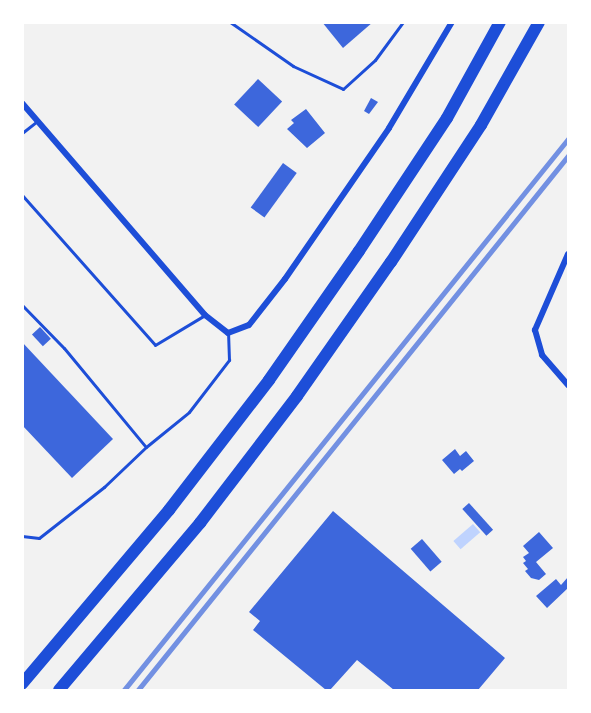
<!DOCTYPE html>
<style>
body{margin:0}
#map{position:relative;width:591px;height:713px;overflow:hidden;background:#f2f2f2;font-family:Poppins,sans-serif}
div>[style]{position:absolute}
.water>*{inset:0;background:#bfd3fe;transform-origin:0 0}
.building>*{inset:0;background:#3d67dc;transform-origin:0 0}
.service>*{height:3px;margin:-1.5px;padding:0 1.5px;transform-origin:1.5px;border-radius:1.5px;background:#1d4ed8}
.minor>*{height:6px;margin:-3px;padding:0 3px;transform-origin:3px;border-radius:3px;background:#1d4ed8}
.motorway>*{height:12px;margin:-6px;padding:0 6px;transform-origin:6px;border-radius:6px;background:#1d4ed8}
.rail>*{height:4.5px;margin:-2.25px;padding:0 2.25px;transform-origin:2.25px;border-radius:2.25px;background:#7290e2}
span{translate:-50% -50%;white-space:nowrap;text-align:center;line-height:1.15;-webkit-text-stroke:6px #fff;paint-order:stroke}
.frame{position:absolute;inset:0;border:24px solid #fff;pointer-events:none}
</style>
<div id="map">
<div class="water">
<div style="left:473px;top:524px;width:11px;height:26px;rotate:49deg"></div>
</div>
<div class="building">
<div style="clip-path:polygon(322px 22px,373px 22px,343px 48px)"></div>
<div style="left:258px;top:79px;width:33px;height:35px;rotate:43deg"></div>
<div style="clip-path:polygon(371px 98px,378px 102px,369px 114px,364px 111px)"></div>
<div style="clip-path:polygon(306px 109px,325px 133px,307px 148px,287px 129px,294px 123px,291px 120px)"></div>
<div style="left:283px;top:163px;width:17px;height:55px;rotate:36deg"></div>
<div style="left:40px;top:327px;width:16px;height:11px;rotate:47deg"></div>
<div style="clip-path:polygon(22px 342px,113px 439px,72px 478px,22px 425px)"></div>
<div style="clip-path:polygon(455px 449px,460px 456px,466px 451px,474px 461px,462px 471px,460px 469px,454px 474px,442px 460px)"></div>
<div style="left:469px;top:503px;width:36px;height:9px;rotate:48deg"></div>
<div style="clip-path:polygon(333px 511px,505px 658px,478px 690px,394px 690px,357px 660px,330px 690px,326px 690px,253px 630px,260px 621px,249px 612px)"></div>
<div style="clip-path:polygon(539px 532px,553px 548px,536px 562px,546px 574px,539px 580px,531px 578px,525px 571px,528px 569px,523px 563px,526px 561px,523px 557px,529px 553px,523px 546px)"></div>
<div style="left:422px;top:539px;width:30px;height:15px;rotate:49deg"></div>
<div style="clip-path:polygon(568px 577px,568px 588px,547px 608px,536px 596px,556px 579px,561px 585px)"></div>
</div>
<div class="service">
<div style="left:230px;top:22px;width:77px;rotate:34.9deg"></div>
<div style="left:293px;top:66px;width:55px;rotate:24.7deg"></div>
<div style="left:343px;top:89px;width:43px;rotate:-42.2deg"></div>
<div style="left:375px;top:60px;width:47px;rotate:-53.6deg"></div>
<div style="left:22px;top:133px;width:18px;rotate:-38deg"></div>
<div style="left:22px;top:195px;width:200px;rotate:48.4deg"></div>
<div style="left:155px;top:345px;width:58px;rotate:-31deg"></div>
<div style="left:22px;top:305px;width:60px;rotate:45.7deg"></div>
<div style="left:64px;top:348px;width:127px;rotate:50.4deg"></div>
<div style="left:22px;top:536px;width:17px;rotate:7deg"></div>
<div style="left:39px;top:538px;width:83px;rotate:-38.1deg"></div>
<div style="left:104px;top:487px;width:58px;rotate:-43.6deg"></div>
<div style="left:146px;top:447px;width:55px;rotate:-39.1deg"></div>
<div style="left:189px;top:412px;width:66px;rotate:-52.4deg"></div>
<div style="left:229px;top:360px;width:27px;rotate:-92deg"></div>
</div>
<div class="minor">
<div style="left:22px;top:103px;width:280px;rotate:49.2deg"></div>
<div style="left:205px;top:315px;width:29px;rotate:38deg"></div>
<div style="left:228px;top:333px;width:22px;rotate:-21deg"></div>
<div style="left:249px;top:325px;width:58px;rotate:-52deg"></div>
<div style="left:285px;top:279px;width:183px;rotate:-55.4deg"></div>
<div style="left:389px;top:128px;width:123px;rotate:-59.3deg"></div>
<div style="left:568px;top:254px;width:83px;rotate:113.5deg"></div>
<div style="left:535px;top:330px;width:26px;rotate:74deg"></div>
<div style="left:542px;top:355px;width:40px;rotate:49deg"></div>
</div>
<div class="motorway">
<div style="left:22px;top:684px;width:228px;rotate:-49.8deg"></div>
<div style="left:169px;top:510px;width:164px;rotate:-52.4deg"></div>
<div style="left:269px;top:380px;width:157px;rotate:-55.1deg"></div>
<div style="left:359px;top:251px;width:159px;rotate:-56.5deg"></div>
<div style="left:447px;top:118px;width:110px;rotate:-61.1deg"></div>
<div style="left:59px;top:690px;width:219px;rotate:-49.8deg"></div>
<div style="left:200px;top:523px;width:160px;rotate:-52.6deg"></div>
<div style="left:297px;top:396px;width:164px;rotate:-55deg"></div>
<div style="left:391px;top:262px;width:164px;rotate:-56.7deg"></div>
<div style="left:481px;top:125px;width:118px;rotate:-60.6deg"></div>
</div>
<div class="rail">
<div style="left:124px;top:690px;width:708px;rotate:-51.14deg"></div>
<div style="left:138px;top:690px;width:686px;rotate:-51.16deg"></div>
</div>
<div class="frame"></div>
</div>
